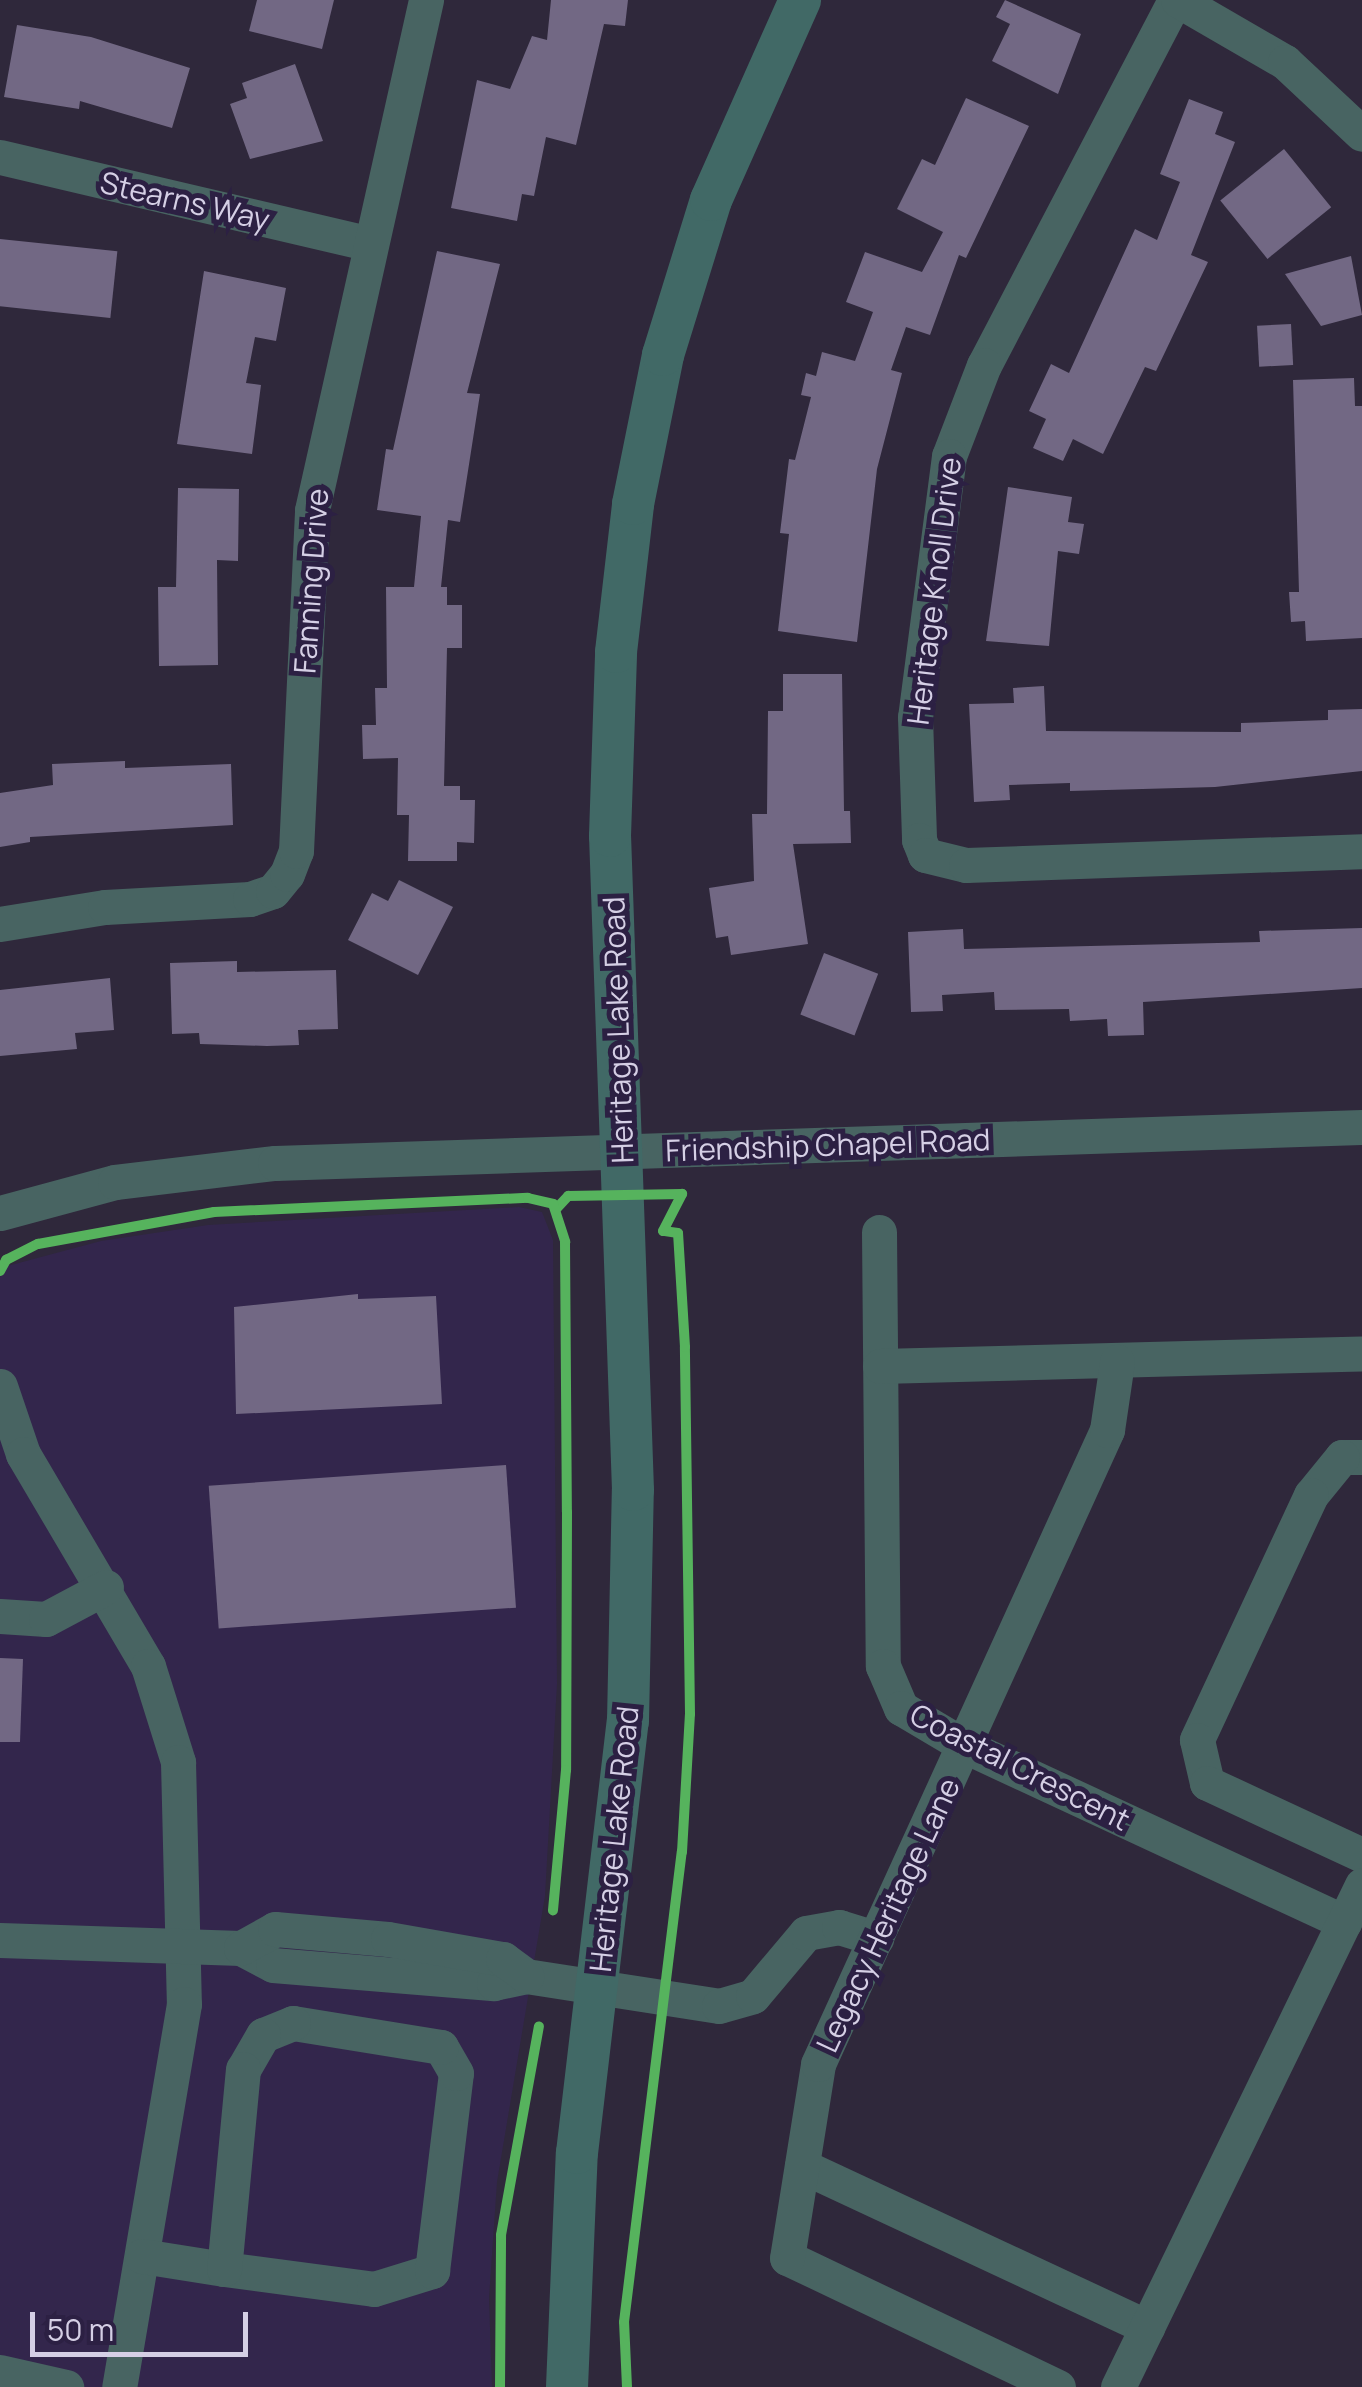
<!DOCTYPE html>
<style>
body{margin:0}
#map{position:relative;width:1362px;height:2387px;overflow:hidden;background:#2f283b;font-family:Manrope,sans-serif}
div>[style]{position:absolute}
.built>*{inset:0;background:#33264c}
.building>*{inset:0;background:#726884;transform-origin:0 0}
.minor>*{height:35px;margin:-17.5px;padding:0 17.5px;transform-origin:17.5px;border-radius:17.5px;background:#486462}
.major>*{height:42px;margin:-21px;padding:0 21px;transform-origin:21px;border-radius:21px;background:#416966}
.cycleway>*{height:10px;margin:-5px;padding:0 5px;transform-origin:5px;border-radius:5px;background:#56b35d}
span{translate:-50% -50%;white-space:nowrap;text-align:center;line-height:1.15;-webkit-text-stroke:10px #2c2043;paint-order:stroke}
.street-label{font-size:30px;color:#d5cfe5}
.scale{position:absolute;left:30px;top:2312px;width:218px;height:45px;box-sizing:border-box;border:5px solid #d5cfe5;border-top:0;padding-left:12px;font-size:30px;line-height:35px;white-space:nowrap;color:#d5cfe5;-webkit-text-stroke:8px #2c2043;paint-order:stroke}
</style>
<div id="map">
<div class="built">
<div style="clip-path:polygon(519px 1207px,542px 1212px,553px 1240px,557px 1684px,545px 1896px,497px 2182px,489px 2298px,492px 2387px,0 2387px,0 1268px,101px 1241px,208px 1225px)"></div>
</div>
<div class="building">
<div style="clip-path:polygon(257px 0,334px 0,322px 49px,249px 31px)"></div>
<div style="clip-path:polygon(551px 0,628px 0,625px 26px,604px 24px,576px 145px,546px 137px,534px 196px,522px 194px,517px 221px,451px 208px,477px 80px,510px 89px,532px 36px,547px 40px)"></div>
<div style="clip-path:polygon(1005px 0,1081px 34px,1058px 94px,992px 61px,1010px 24px,996px 17px)"></div>
<div style="clip-path:polygon(17px 25px,91px 37px,190px 68px,172px 128px,80px 101px,79px 109px,4px 97px)"></div>
<div style="clip-path:polygon(295px 64px,323px 141px,250px 159px,230px 104px,247px 98px,242px 83px)"></div>
<div style="clip-path:polygon(966px 98px,1029px 126px,966px 258px,959px 255px,930px 335px,906px 327px,891px 370px,902px 373px,877px 469px,857px 642px,778px 631px,789px 534px,780px 533px,789px 459px,795px 460px,811px 397px,801px 395px,806px 373px,816px 376px,822px 352px,855px 361px,873px 312px,846px 302px,865px 252px,922px 272px,943px 232px,897px 209px,922px 159px,935px 165px)"></div>
<div style="clip-path:polygon(1189px 99px,1223px 112px,1215px 134px,1235px 142px,1191px 255px,1208px 262px,1156px 371px,1145px 367px,1103px 454px,1073px 439px,1063px 461px,1033px 448px,1046px 419px,1029px 411px,1051px 364px,1069px 373px,1135px 229px,1157px 240px,1180px 182px,1160px 174px)"></div>
<div style="left:1284px;top:149px;width:75px;height:82px;rotate:51deg"></div>
<div style="left:0;top:239px;width:118px;height:67px;rotate:6deg"></div>
<div style="clip-path:polygon(437px 251px,500px 264px,467px 393px,480px 394px,460px 522px,448px 520px,441px 587px,447px 587px,447px 605px,462px 605px,462px 648px,447px 648px,444px 786px,460px 786px,460px 800px,475px 800px,474px 843px,457px 842px,457px 861px,408px 861px,409px 815px,397px 815px,398px 758px,363px 759px,362px 725px,376px 725px,375px 688px,387px 688px,386px 587px,414px 587px,421px 516px,377px 510px,386px 449px,393px 450px)"></div>
<div style="clip-path:polygon(1351px 256px,1362px 315px,1321px 326px,1285px 274px)"></div>
<div style="clip-path:polygon(204px 271px,286px 288px,276px 341px,255px 337px,246px 383px,261px 385px,252px 454px,177px 444px)"></div>
<div style="left:1291px;top:324px;width:41px;height:34px;rotate:87deg"></div>
<div style="clip-path:polygon(1354px 378px,1355px 406px,1362px 406px,1362px 638px,1306px 641px,1305px 621px,1291px 622px,1289px 592px,1299px 592px,1293px 380px)"></div>
<div style="clip-path:polygon(1008px 487px,1072px 497px,1068px 522px,1084px 524px,1079px 554px,1058px 551px,1049px 646px,986px 641px)"></div>
<div style="clip-path:polygon(178px 488px,239px 489px,238px 561px,217px 560px,218px 665px,159px 666px,158px 587px,176px 587px)"></div>
<div style="clip-path:polygon(783px 674px,842px 674px,844px 811px,850px 811px,851px 843px,793px 844px,808px 944px,731px 955px,728px 936px,716px 938px,709px 888px,754px 881px,752px 814px,767px 814px,768px 711px,783px 711px)"></div>
<div style="clip-path:polygon(1044px 686px,1046px 731px,1241px 732px,1241px 723px,1328px 720px,1328px 710px,1362px 709px,1362px 771px,1215px 787px,1070px 791px,1070px 783px,1009px 785px,1010px 800px,974px 802px,969px 704px,1014px 703px,1013px 688px)"></div>
<div style="clip-path:polygon(125px 761px,125px 768px,231px 764px,233px 825px,30px 837px,30px 842px,0 847px,0 793px,53px 785px,52px 764px)"></div>
<div style="clip-path:polygon(399px 880px,453px 907px,418px 975px,348px 940px,372px 893px,388px 901px)"></div>
<div style="clip-path:polygon(1362px 928px,1362px 988px,1143px 1002px,1144px 1035px,1108px 1036px,1107px 1019px,1070px 1021px,1069px 1009px,995px 1010px,994px 992px,942px 995px,943px 1011px,911px 1012px,908px 932px,963px 929px,964px 949px,1260px 942px,1259px 931px)"></div>
<div style="left:824px;top:953px;width:58px;height:66px;rotate:21deg"></div>
<div style="clip-path:polygon(237px 961px,237px 972px,336px 970px,338px 1029px,298px 1030px,299px 1045px,267px 1046px,200px 1044px,199px 1033px,172px 1034px,170px 963px)"></div>
<div style="clip-path:polygon(110px 978px,114px 1030px,75px 1033px,77px 1049px,0 1056px,0 990px)"></div>
<div style="clip-path:polygon(358px 1294px,358px 1299px,436px 1296px,442px 1404px,236px 1414px,234px 1307px)"></div>
<div style="left:506px;top:1465px;width:143px;height:298px;rotate:86deg"></div>
<div style="clip-path:polygon(0 1658px,23px 1659px,20px 1742px,0 1742px)"></div>
</div>
<div class="minor">
<div style="left:1175px;top:0;width:412px;rotate:117.6deg"></div>
<div style="left:984px;top:365px;width:97px;rotate:111deg"></div>
<div style="left:949px;top:456px;width:263px;rotate:97.4deg"></div>
<div style="left:915px;top:717px;width:123px;rotate:88.1deg"></div>
<div style="left:919px;top:840px;width:16px;rotate:68deg"></div>
<div style="left:925px;top:855px;width:42px;rotate:13.7deg"></div>
<div style="left:966px;top:865px;width:396px;rotate:-2deg"></div>
<div style="left:1178px;top:0;width:124px;rotate:30.1deg"></div>
<div style="left:1285px;top:62px;width:105px;rotate:43.1deg"></div>
<div style="left:0;top:157px;width:380px;rotate:13.2deg"></div>
<div style="left:0;top:924px;width:106px;rotate:-9.2deg"></div>
<div style="left:105px;top:907px;width:145px;rotate:-3.2deg"></div>
<div style="left:250px;top:899px;width:24px;rotate:-19deg"></div>
<div style="left:273px;top:891px;width:22px;rotate:-51deg"></div>
<div style="left:287px;top:874px;width:25px;rotate:-69deg"></div>
<div style="left:296px;top:851px;width:341px;rotate:-87.3deg"></div>
<div style="left:312px;top:510px;width:523px;rotate:-77.4deg"></div>
<div style="left:0;top:1213px;width:119px;rotate:-15.1deg"></div>
<div style="left:115px;top:1182px;width:161px;rotate:-6.8deg"></div>
<div style="left:275px;top:1163px;width:1088px;rotate:-1.9deg"></div>
<div style="left:879px;top:1232px;width:434px;rotate:89.5deg"></div>
<div style="left:883px;top:1666px;width:46px;rotate:66.8deg"></div>
<div style="left:901px;top:1708px;width:77px;rotate:30.6deg"></div>
<div style="left:967px;top:1747px;width:416px;rotate:24.9deg"></div>
<div style="left:880px;top:1366px;width:482px;rotate:-1.5deg"></div>
<div style="left:0;top:1386px;width:72px;rotate:71.3deg"></div>
<div style="left:23px;top:1454px;width:246px;rotate:59.5deg"></div>
<div style="left:148px;top:1666px;width:101px;rotate:72.6deg"></div>
<div style="left:178px;top:1762px;width:242px;rotate:88.6deg"></div>
<div style="left:184px;top:2004px;width:388px;rotate:99.6deg"></div>
<div style="left:1362px;top:1457px;width:20px;rotate:180deg"></div>
<div style="left:1342px;top:1457px;width:49px;rotate:129.2deg"></div>
<div style="left:1311px;top:1495px;width:270px;rotate:115deg"></div>
<div style="left:1197px;top:1740px;width:44px;rotate:76.9deg"></div>
<div style="left:1207px;top:1783px;width:171px;rotate:24.9deg"></div>
<div style="left:0;top:1616px;width:46px;rotate:3.7deg"></div>
<div style="left:46px;top:1619px;width:68px;rotate:-28.1deg"></div>
<div style="left:0;top:1940px;width:241px;rotate:1.9deg"></div>
<div style="left:241px;top:1948px;width:36px;rotate:28deg"></div>
<div style="left:273px;top:1965px;width:222px;rotate:4.7deg"></div>
<div style="left:494px;top:1983px;width:33px;rotate:-12deg"></div>
<div style="left:526px;top:1976px;width:195px;rotate:8.8deg"></div>
<div style="left:719px;top:2006px;width:35px;rotate:-16deg"></div>
<div style="left:753px;top:1996px;width:82px;rotate:-49.9deg"></div>
<div style="left:806px;top:1933px;width:34px;rotate:-10deg"></div>
<div style="left:839px;top:1927px;width:39px;rotate:17deg"></div>
<div style="left:241px;top:1948px;width:39px;rotate:-29deg"></div>
<div style="left:275px;top:1929px;width:113px;rotate:5.1deg"></div>
<div style="left:388px;top:1939px;width:117px;rotate:9.9deg"></div>
<div style="left:503px;top:1959px;width:29px;rotate:36deg"></div>
<div style="left:802px;top:2166px;width:381px;rotate:25deg"></div>
<div style="left:142px;top:2256px;width:83px;rotate:9deg"></div>
<div style="left:224px;top:2269px;width:151px;rotate:7.6deg"></div>
<div style="left:374px;top:2289px;width:61px;rotate:-17.2deg"></div>
<div style="left:432px;top:2271px;width:199px;rotate:-83.1deg"></div>
<div style="left:456px;top:2073px;width:30px;rotate:-120deg"></div>
<div style="left:441px;top:2047px;width:150px;rotate:-170.8deg"></div>
<div style="left:293px;top:2023px;width:32px;rotate:158deg"></div>
<div style="left:263px;top:2035px;width:39px;rotate:120deg"></div>
<div style="left:243px;top:2069px;width:201px;rotate:95.4deg"></div>
<div style="left:0;top:2372px;width:68px;rotate:12.8deg"></div>
<div style="left:1058px;top:2387px;width:300px;rotate:-154.5deg"></div>
<div style="left:787px;top:2258px;width:196px;rotate:-80.9deg"></div>
<div style="left:818px;top:2064px;width:697px;rotate:-65.49deg"></div>
<div style="left:1107px;top:1430px;width:69px;rotate:-81.6deg"></div>
<div style="left:1118px;top:2387px;width:558px;rotate:-64.08deg"></div>
</div>
<div class="major">
<div style="left:567px;top:2387px;width:234px;rotate:-87.6deg"></div>
<div style="left:577px;top:2153px;width:435px;rotate:-83.3deg"></div>
<div style="left:628px;top:1721px;width:231px;rotate:-88.8deg"></div>
<div style="left:633px;top:1490px;width:654px;rotate:-92.01deg"></div>
<div style="left:610px;top:836px;width:184px;rotate:-88.1deg"></div>
<div style="left:616px;top:652px;width:149px;rotate:-83.4deg"></div>
<div style="left:633px;top:504px;width:152px;rotate:-78.6deg"></div>
<div style="left:663px;top:355px;width:162px;rotate:-72.8deg"></div>
<div style="left:711px;top:200px;width:219px;rotate:-66deg"></div>
</div>
<div class="cycleway">
<div style="left:556px;top:1209px;width:18px;rotate:-47deg"></div>
<div style="left:568px;top:1196px;width:114px;rotate:-1deg"></div>
<div style="left:0;top:1271px;width:13px;rotate:-61deg"></div>
<div style="left:6px;top:1260px;width:36px;rotate:-27deg"></div>
<div style="left:38px;top:1244px;width:179px;rotate:-10.3deg"></div>
<div style="left:214px;top:1212px;width:314px;rotate:-2.6deg"></div>
<div style="left:528px;top:1198px;width:26px;rotate:13deg"></div>
<div style="left:553px;top:1204px;width:40px;rotate:72deg"></div>
<div style="left:565px;top:1242px;width:270px;rotate:89.6deg"></div>
<div style="left:567px;top:1512px;width:258px;rotate:90.2deg"></div>
<div style="left:566px;top:1770px;width:141px;rotate:95.3deg"></div>
<div style="left:500px;top:2387px;width:152px;rotate:-89.6deg"></div>
<div style="left:501px;top:2235px;width:212px;rotate:-79.7deg"></div>
<div style="left:627px;top:2387px;width:65px;rotate:-92.6deg"></div>
<div style="left:624px;top:2322px;width:474px;rotate:-83deg"></div>
<div style="left:682px;top:1852px;width:138px;rotate:-86.7deg"></div>
<div style="left:690px;top:1714px;width:367px;rotate:-90.8deg"></div>
<div style="left:685px;top:1347px;width:114px;rotate:-93.5deg"></div>
<div style="left:678px;top:1233px;width:15px;rotate:-172deg"></div>
<div style="left:663px;top:1231px;width:42px;rotate:-62.8deg"></div>
</div>
<div class="street-label">
<span style="left:185px;top:201px;rotate:13deg">Stearns Way</span>
<span style="left:311px;top:581px;rotate:-86deg">Fanning Drive</span>
<span style="left:934px;top:591px;rotate:-83deg">Heritage Knoll Drive</span>
<span style="left:618px;top:1030px;rotate:-92deg">Heritage Lake Road</span>
<span style="left:828px;top:1145px;rotate:-2deg">Friendship Chapel Road</span>
<span style="left:1020px;top:1767px;rotate:27deg">Coastal Crescent</span>
<span style="left:614px;top:1839px;rotate:-84deg">Heritage Lake Road</span>
<span style="left:888px;top:1915px;rotate:-65deg">Legacy Heritage Lane</span>
</div>
<div class="scale">50 m</div>
</div>
